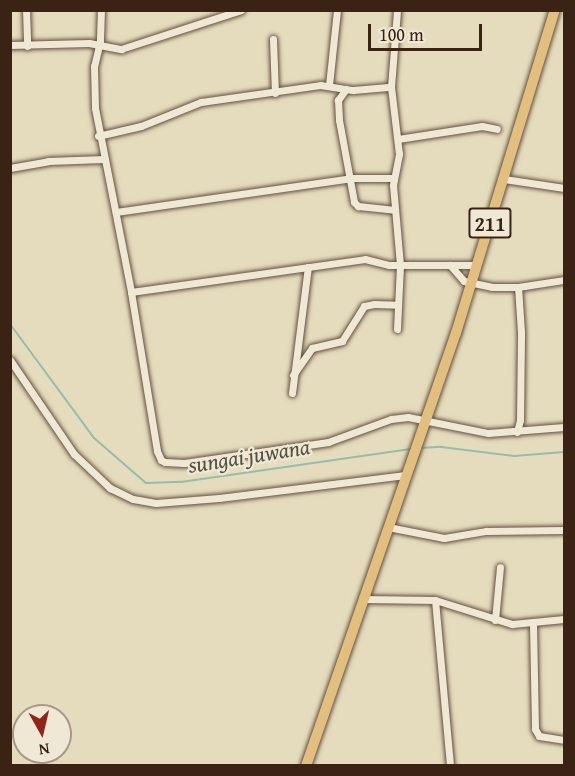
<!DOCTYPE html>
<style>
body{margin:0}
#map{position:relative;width:575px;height:776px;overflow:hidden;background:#e5dcbe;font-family:"Gentium Book Plus",serif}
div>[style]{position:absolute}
.stream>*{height:2px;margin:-1px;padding:0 1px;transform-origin:1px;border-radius:1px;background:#97bcab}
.roads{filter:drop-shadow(0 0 2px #65503e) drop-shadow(0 0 2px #65503e)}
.street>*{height:7px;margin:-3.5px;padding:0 3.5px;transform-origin:3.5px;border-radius:3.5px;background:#eee8d5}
.primary>*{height:10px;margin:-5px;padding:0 5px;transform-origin:5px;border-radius:5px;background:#e2be7f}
span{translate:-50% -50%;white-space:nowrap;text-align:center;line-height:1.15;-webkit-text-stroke:4.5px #eee8d5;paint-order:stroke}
.shield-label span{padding:2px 4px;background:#eee8d5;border:2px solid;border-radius:4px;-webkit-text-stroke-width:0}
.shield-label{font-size:20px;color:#3a2214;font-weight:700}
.water-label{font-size:22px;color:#565041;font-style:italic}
.frame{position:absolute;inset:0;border:12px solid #3a2214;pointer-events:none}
.north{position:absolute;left:12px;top:704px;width:60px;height:60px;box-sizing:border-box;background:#eee8d5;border:2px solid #a69988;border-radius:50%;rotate:172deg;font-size:16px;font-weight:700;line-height:24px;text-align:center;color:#3a2214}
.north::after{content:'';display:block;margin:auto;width:21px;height:27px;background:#8f2418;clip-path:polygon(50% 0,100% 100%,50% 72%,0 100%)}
.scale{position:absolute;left:368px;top:24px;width:114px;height:27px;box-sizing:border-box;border:3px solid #3a2214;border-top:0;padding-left:8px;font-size:18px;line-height:21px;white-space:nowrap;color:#3a2214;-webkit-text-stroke:4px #eee8d5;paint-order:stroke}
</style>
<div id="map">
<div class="stream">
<div style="left:10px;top:324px;width:142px;rotate:53.6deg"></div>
<div style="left:94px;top:438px;width:69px;rotate:40.9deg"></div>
<div style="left:146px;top:483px;width:35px;rotate:-2deg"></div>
<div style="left:181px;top:482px;width:232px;rotate:-8.2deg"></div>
<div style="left:419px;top:448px;width:22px;rotate:-3deg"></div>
<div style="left:441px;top:447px;width:74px;rotate:7deg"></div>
<div style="left:514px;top:456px;width:50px;rotate:-4.6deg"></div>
</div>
<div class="roads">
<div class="street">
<div style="left:26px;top:10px;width:36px;rotate:88deg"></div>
<div style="left:101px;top:10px;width:31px;rotate:92deg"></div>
<div style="left:100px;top:41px;width:26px;rotate:103deg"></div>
<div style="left:94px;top:66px;width:42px;rotate:88.6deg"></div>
<div style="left:95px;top:108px;width:187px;rotate:78.9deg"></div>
<div style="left:131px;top:292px;width:236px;rotate:-8deg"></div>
<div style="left:365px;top:259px;width:25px;rotate:14deg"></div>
<div style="left:389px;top:265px;width:88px"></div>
<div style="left:273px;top:39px;width:54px;rotate:87.9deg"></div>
<div style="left:10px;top:45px;width:79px;rotate:-1.5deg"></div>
<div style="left:89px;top:43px;width:33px;rotate:11deg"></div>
<div style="left:121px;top:49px;width:126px;rotate:-18deg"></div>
<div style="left:329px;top:85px;width:75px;rotate:-83.9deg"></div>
<div style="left:346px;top:89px;width:14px;rotate:126deg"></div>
<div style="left:338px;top:100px;width:20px;rotate:87deg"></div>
<div style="left:339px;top:120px;width:83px;rotate:79.6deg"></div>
<div style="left:354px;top:202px;width:6px;rotate:45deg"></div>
<div style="left:358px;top:206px;width:37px;rotate:6deg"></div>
<div style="left:98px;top:136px;width:44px;rotate:-13.1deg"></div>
<div style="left:141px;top:126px;width:65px;rotate:-21.8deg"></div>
<div style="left:201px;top:102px;width:120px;rotate:-8.1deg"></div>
<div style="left:320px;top:85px;width:33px;rotate:9deg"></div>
<div style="left:353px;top:90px;width:38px;rotate:-5deg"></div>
<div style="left:398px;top:139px;width:85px;rotate:-8.8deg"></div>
<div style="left:482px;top:126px;width:15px;rotate:11deg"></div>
<div style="left:10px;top:168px;width:39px;rotate:-10deg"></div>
<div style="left:48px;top:161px;width:56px;rotate:-2deg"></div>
<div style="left:504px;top:179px;width:61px;rotate:8.5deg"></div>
<div style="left:116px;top:212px;width:237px;rotate:-8.2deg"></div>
<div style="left:351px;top:178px;width:43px"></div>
<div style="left:450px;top:265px;width:21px;rotate:49deg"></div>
<div style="left:464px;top:281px;width:29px;rotate:12deg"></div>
<div style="left:492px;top:287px;width:26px"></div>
<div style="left:518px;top:287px;width:47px;rotate:-8.7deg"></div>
<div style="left:131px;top:292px;width:161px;rotate:80.7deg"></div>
<div style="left:157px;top:451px;width:10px;rotate:66deg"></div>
<div style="left:161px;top:460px;width:4px;rotate:27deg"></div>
<div style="left:165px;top:462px;width:19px;rotate:3deg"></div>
<div style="left:184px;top:463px;width:146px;rotate:-8.3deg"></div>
<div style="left:328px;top:442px;width:67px;rotate:-20.1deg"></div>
<div style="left:391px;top:419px;width:17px;rotate:-7deg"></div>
<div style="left:408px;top:417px;width:82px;rotate:11.3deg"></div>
<div style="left:488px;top:433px;width:76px;rotate:-4.5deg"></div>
<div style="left:397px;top:329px;width:64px;rotate:-87.3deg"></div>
<div style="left:400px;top:265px;width:80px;rotate:-95deg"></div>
<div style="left:393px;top:185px;width:32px;rotate:-79deg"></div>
<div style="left:399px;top:154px;width:67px;rotate:-96.8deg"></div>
<div style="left:391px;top:87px;width:77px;rotate:-85.5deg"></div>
<div style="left:10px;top:360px;width:114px;rotate:55.8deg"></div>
<div style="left:74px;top:454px;width:50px;rotate:43.4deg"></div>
<div style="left:110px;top:488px;width:25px;rotate:26deg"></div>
<div style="left:133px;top:499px;width:23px;rotate:10deg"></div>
<div style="left:156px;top:503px;width:63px;rotate:-4.5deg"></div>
<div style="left:219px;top:498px;width:188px;rotate:-7deg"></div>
<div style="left:293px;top:375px;width:33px;rotate:-55deg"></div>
<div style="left:312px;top:348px;width:31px;rotate:-13deg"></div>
<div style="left:342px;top:341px;width:41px;rotate:-57.8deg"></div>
<div style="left:364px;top:306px;width:10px;rotate:-11deg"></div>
<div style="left:374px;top:304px;width:24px;rotate:2deg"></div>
<div style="left:292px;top:393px;width:127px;rotate:-82.8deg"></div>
<div style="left:517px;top:432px;width:12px;rotate:-76deg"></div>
<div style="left:520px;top:420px;width:88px;rotate:-89.3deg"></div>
<div style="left:521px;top:332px;width:45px;rotate:-93.8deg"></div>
<div style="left:388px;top:527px;width:57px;rotate:11.1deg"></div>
<div style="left:444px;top:538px;width:43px;rotate:-9.5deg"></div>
<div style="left:486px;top:531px;width:78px;rotate:-0.7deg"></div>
<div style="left:363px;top:599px;width:72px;rotate:0.8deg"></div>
<div style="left:435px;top:600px;width:81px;rotate:17.3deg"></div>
<div style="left:512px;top:624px;width:52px;rotate:-5.5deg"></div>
<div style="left:435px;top:600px;width:167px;rotate:84.8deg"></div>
<div style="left:495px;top:620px;width:53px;rotate:-84.6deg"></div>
<div style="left:533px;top:624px;width:105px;rotate:88.9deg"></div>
<div style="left:535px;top:729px;width:8px;rotate:60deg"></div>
<div style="left:539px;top:736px;width:25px;rotate:9deg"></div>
</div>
<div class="primary">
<div style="left:306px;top:766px;width:458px;rotate:-70.9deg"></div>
<div style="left:456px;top:333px;width:338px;rotate:-73deg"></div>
</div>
</div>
<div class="shield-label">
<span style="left:490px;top:223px">211</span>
</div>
<div class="water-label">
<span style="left:249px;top:456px;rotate:-9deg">sungai juwana</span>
</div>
<div class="frame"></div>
<div class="north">N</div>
<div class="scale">100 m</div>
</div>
